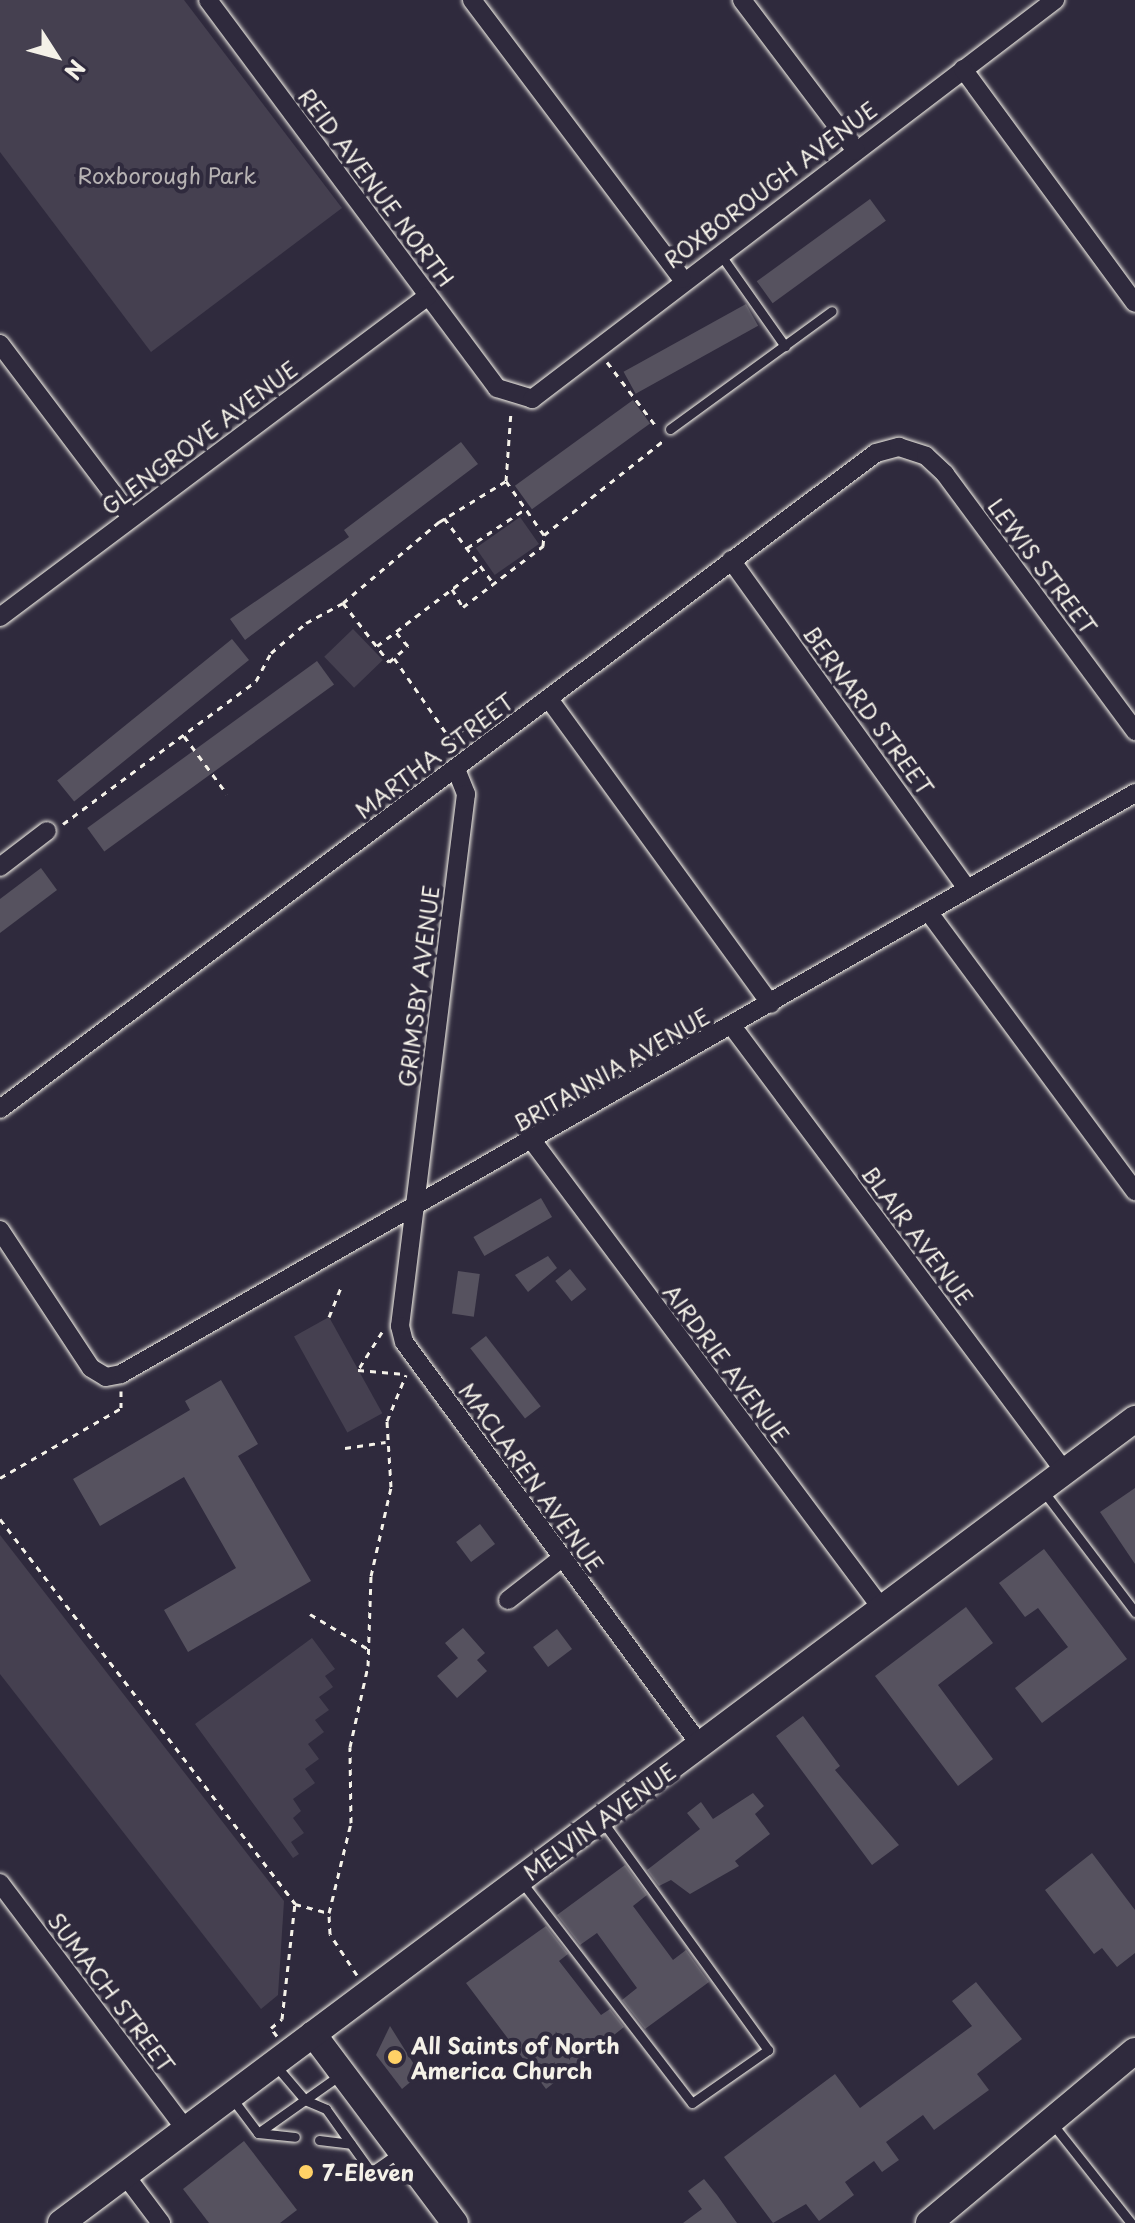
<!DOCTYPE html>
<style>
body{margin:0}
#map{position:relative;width:1135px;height:2223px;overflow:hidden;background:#2f2a3d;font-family:"Playpen Sans",sans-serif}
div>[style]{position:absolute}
.green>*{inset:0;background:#454050;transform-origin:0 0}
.building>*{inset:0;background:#56525f;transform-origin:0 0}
.path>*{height:3px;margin-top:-1.5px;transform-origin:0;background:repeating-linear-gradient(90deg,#f4f1e8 0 6px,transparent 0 12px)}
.roads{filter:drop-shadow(0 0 2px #f4f1e8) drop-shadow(0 0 2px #f4f1e8)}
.lane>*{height:9px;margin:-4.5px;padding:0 4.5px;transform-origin:4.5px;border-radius:4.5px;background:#2f2a3d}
.street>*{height:18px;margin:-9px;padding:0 9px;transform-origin:9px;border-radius:9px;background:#2f2a3d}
.secondary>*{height:26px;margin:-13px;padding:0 13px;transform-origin:13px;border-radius:13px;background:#2f2a3d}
.dots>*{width:22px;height:22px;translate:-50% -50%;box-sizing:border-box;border:4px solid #2f2a3d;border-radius:50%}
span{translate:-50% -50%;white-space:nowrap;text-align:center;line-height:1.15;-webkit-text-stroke:8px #2f2a3d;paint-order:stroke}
.park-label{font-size:22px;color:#b7b3b3}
.street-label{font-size:22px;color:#f4f1e8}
.poi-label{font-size:22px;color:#f4f1e8;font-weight:700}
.left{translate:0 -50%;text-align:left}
.north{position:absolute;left:16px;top:16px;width:80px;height:80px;-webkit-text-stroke:6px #2f2a3d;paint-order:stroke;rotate:126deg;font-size:22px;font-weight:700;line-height:32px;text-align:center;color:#f4f1e8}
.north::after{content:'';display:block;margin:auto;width:28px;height:36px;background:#f4f1e8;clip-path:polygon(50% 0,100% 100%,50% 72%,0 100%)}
</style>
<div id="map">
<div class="green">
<div style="clip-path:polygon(0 0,184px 0,342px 208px,151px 352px,0 152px)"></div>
<div style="left:520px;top:517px;width:33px;height:54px;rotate:55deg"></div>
<div style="left:353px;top:629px;width:43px;height:40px;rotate:46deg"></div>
<div style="left:329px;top:1317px;width:110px;height:40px;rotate:61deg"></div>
<div style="clip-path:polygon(0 1535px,284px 1901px,278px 1995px,261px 2009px,0 1674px)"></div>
<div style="clip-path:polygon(312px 1638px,335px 1669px,325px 1676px,333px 1687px,319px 1697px,329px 1710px,315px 1720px,324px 1732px,308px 1744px,319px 1759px,305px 1769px,315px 1783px,293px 1799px,301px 1811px,293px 1818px,304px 1833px,291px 1842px,299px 1854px,293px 1858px,195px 1724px)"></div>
</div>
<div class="building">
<div style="left:870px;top:199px;width:27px;height:140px;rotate:54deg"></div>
<div style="left:746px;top:304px;width:25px;height:140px;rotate:61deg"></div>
<div style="left:633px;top:400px;width:29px;height:146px;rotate:54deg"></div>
<div style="clip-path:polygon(461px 442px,478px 464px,245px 640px,230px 619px,349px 537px,344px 530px)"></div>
<div style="left:232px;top:639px;width:27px;height:225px;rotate:51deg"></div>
<div style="left:317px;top:661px;width:29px;height:284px;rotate:54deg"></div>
<div style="clip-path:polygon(41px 868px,57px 890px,0 933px,0 899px)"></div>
<div style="left:541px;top:1198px;width:22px;height:78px;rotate:60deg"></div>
<div style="clip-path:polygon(548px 1256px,557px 1268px,528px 1292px,515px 1275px)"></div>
<div style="left:570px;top:1269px;width:26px;height:19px;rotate:51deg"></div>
<div style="left:458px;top:1271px;width:22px;height:43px;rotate:8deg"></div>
<div style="left:486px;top:1336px;width:89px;height:20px;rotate:52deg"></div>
<div style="clip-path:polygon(221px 1380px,258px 1444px,238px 1456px,311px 1581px,188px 1652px,164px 1610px,236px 1568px,184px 1477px,100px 1526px,73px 1479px,190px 1410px,185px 1401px)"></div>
<div style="clip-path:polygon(1135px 1488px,1135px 1564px,1100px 1512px)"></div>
<div style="left:480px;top:1524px;width:25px;height:30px;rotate:53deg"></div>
<div style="clip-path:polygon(1044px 1549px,1127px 1659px,1042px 1723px,1015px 1688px,1068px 1647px,1038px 1608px,1025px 1617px,999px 1583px)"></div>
<div style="clip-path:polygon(966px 1607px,993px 1643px,938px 1685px,993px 1759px,958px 1786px,875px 1676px)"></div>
<div style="clip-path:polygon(463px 1628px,485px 1653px,477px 1660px,487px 1671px,457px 1698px,437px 1676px,458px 1658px,445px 1643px)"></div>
<div style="left:557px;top:1629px;width:25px;height:30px;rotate:53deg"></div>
<div style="clip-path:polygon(803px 1716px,840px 1766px,835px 1770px,899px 1845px,872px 1865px,776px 1736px)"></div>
<div style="clip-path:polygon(753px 1793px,764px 1806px,755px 1814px,770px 1834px,735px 1861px,739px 1866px,690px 1894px,671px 1880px,659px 1886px,647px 1870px,700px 1829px,687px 1813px,701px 1802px,713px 1819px)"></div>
<div style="clip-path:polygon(1092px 1853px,1135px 1910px,1135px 1953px,1117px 1967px,1102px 1948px,1094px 1954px,1045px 1890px)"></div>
<div style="clip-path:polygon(625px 1865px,647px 1895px,633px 1906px,673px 1960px,686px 1950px,709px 1982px,645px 2029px,622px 2000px,637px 1988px,597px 1933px,580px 1945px,557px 1915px)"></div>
<div style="clip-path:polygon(546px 1926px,568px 1954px,559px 1961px,601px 2015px,610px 2009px,624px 2027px,546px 2089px,466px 1983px)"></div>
<div style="clip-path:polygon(976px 1982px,1022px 2039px,977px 2074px,989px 2090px,934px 2130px,923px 2115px,886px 2142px,899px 2160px,882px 2172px,874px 2161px,845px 2182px,854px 2195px,819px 2221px,806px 2204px,773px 2223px,724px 2157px,835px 2074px,860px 2108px,972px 2026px,952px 2001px)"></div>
<div style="clip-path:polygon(390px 2026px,420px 2074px,402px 2089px,376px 2055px)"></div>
<div style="clip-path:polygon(244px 2141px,297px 2210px,280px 2223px,209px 2223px,183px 2189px)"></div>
<div style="clip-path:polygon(704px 2179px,717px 2195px,737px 2223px,683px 2223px,702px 2209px,688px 2191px)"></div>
</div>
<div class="path">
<div style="left:607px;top:362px;width:81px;rotate:52.6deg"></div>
<div style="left:444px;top:518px;width:83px;rotate:52.9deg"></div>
<div style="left:544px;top:535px;width:152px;rotate:-38.3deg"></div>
<div style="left:467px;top:548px;width:70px;rotate:-33.9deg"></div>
<div style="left:452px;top:589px;width:21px;rotate:59deg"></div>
<div style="left:463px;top:607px;width:101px;rotate:-37.3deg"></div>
<div style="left:543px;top:546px;width:11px;rotate:-85deg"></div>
<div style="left:544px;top:535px;width:66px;rotate:-125.1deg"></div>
<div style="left:506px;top:481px;width:69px;rotate:-85.9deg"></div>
<div style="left:343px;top:603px;width:75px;rotate:52.1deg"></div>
<div style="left:389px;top:662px;width:25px;rotate:-40deg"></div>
<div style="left:408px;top:646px;width:18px;rotate:-131deg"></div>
<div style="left:377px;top:646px;width:131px;rotate:-37.2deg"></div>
<div style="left:394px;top:658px;width:100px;rotate:55.2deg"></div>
<div style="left:451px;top:740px;width:26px;rotate:-36deg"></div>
<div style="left:184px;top:736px;width:72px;rotate:53.4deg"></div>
<div style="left:63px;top:824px;width:240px;rotate:-36.5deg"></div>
<div style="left:256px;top:681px;width:32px;rotate:-62deg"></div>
<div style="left:271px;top:653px;width:46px;rotate:-40.6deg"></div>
<div style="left:306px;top:623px;width:42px;rotate:-28.4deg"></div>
<div style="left:343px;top:603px;width:126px;rotate:-40.2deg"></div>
<div style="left:439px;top:522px;width:79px;rotate:-31.5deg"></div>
<div style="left:329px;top:1317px;width:31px;rotate:-68deg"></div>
<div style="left:382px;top:1332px;width:45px;rotate:122.3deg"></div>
<div style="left:358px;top:1370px;width:47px;rotate:4.9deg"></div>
<div style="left:345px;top:1448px;width:41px;rotate:-8.3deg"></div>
<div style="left:0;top:1478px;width:140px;rotate:-30deg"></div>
<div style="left:121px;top:1408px;width:17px;rotate:-90deg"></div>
<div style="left:0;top:1519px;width:485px;rotate:52.5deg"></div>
<div style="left:295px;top:1904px;width:35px;rotate:15deg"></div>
<div style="left:310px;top:1614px;width:68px;rotate:31.1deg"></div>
<div style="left:357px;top:1975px;width:49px;rotate:-123.4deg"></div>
<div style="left:330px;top:1934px;width:21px;rotate:-93deg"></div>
<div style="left:329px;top:1913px;width:93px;rotate:-76.3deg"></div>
<div style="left:351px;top:1823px;width:76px;rotate:-90.8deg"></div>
<div style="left:350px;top:1747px;width:83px;rotate:-77.5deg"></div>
<div style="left:368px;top:1666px;width:90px;rotate:-88.1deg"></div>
<div style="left:371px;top:1576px;width:91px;rotate:-77.3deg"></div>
<div style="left:391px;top:1487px;width:66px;rotate:-93.5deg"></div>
<div style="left:387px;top:1421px;width:50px;rotate:-67.6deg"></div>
<div style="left:277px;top:2036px;width:10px;rotate:-127deg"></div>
<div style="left:271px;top:2028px;width:14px;rotate:-39deg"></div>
<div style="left:282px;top:2019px;width:116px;rotate:-83.6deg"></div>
</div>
<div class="roads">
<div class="lane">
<div style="left:720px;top:254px;width:113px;rotate:54.8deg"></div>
<div style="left:670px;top:429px;width:200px;rotate:-36.1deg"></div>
<div style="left:1044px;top:1492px;width:151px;rotate:52.8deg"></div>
<div style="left:521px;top:1881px;width:280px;rotate:52.4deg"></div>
<div style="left:692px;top:2103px;width:93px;rotate:-34.9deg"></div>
<div style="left:768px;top:2050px;width:281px;rotate:-125.9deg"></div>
<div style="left:276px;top:2066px;width:45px;rotate:49.5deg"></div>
<div style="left:305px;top:2100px;width:23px;rotate:23deg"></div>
<div style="left:326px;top:2109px;width:77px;rotate:54.5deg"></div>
<div style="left:371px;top:2172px;width:33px;rotate:-35deg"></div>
<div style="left:231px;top:2097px;width:45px;rotate:53.1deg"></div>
<div style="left:258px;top:2133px;width:100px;rotate:-35.3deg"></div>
<div style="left:1051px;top:2122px;width:129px;rotate:51.6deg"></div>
<div style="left:258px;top:2133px;width:37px;rotate:6deg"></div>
<div style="left:319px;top:2140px;width:32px;rotate:7deg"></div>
</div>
<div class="street">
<div style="left:208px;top:0;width:484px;rotate:53.3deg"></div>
<div style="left:497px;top:388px;width:37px;rotate:17deg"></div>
<div style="left:532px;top:399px;width:658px;rotate:-37.34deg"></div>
<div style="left:472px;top:0;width:349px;rotate:53deg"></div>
<div style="left:742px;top:0;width:189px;rotate:52.9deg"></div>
<div style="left:963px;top:69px;width:290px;rotate:53.7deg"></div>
<div style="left:0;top:344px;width:217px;rotate:52.9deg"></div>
<div style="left:731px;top:560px;width:404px;rotate:54.3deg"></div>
<div style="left:0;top:617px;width:535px;rotate:-36.87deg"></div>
<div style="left:549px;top:699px;width:377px;rotate:54deg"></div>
<div style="left:456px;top:769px;width:27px;rotate:68deg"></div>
<div style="left:466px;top:794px;width:536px;rotate:97.07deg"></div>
<div style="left:400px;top:1326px;width:16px;rotate:76deg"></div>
<div style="left:404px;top:1342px;width:501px;rotate:53.68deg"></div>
<div style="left:0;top:867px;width:59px;rotate:-37.5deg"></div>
<div style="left:930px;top:914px;width:345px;rotate:53.5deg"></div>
<div style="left:732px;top:1026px;width:557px;rotate:53.25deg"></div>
<div style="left:0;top:1109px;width:1094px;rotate:-36.83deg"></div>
<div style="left:876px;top:453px;width:24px;rotate:-15deg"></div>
<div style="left:899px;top:447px;width:28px;rotate:18deg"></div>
<div style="left:926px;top:456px;width:26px;rotate:43deg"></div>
<div style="left:945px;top:474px;width:320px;rotate:53.5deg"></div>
<div style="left:534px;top:1143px;width:583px;rotate:53.23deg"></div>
<div style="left:0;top:1230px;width:165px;rotate:56.6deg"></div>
<div style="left:91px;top:1368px;width:17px;rotate:31deg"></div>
<div style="left:106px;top:1377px;width:15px;rotate:-11deg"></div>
<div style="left:121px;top:1374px;width:1169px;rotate:-29.81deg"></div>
<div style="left:508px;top:1600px;width:68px;rotate:-37.9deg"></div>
<div style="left:0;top:1883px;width:309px;rotate:53deg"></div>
<div style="left:125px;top:2175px;width:60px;rotate:53.1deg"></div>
</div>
<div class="secondary">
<div style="left:313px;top:2034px;width:236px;rotate:53.1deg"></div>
<div style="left:61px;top:2223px;width:1342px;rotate:-36.82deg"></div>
<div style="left:929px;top:2223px;width:268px;rotate:-39.9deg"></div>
</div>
</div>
<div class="dots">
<div style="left:395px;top:2057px;background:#ffd166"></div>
<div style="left:306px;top:2172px;background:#ffd166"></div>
</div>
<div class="park-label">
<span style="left:167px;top:175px">Roxborough Park</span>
</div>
<div class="street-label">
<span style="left:770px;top:184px;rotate:-37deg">ROXBOROUGH AVENUE</span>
<span style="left:377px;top:187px;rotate:53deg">REID AVENUE NORTH</span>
<span style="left:199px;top:437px;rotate:-37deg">GLENGROVE AVENUE</span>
<span style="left:1043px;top:566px;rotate:53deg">LEWIS STREET</span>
<span style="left:869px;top:710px;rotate:54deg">BERNARD STREET</span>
<span style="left:434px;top:755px;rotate:-37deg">MARTHA STREET</span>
<span style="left:418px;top:986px;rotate:-83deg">GRIMSBY AVENUE</span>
<span style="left:611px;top:1069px;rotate:-30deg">BRITANNIA AVENUE</span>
<span style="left:918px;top:1235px;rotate:53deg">BLAIR AVENUE</span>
<span style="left:727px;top:1363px;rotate:53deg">AIRDRIE AVENUE</span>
<span style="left:532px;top:1477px;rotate:54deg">MACLAREN AVENUE</span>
<span style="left:599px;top:1821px;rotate:-36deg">MELVIN AVENUE</span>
<span style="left:112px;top:1992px;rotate:53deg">SUMACH STREET</span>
</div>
<div class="poi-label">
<span class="left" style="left:411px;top:2057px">All Saints of North<br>America Church</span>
<span class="left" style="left:322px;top:2172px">7-Eleven</span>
</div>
<div class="north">N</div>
</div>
